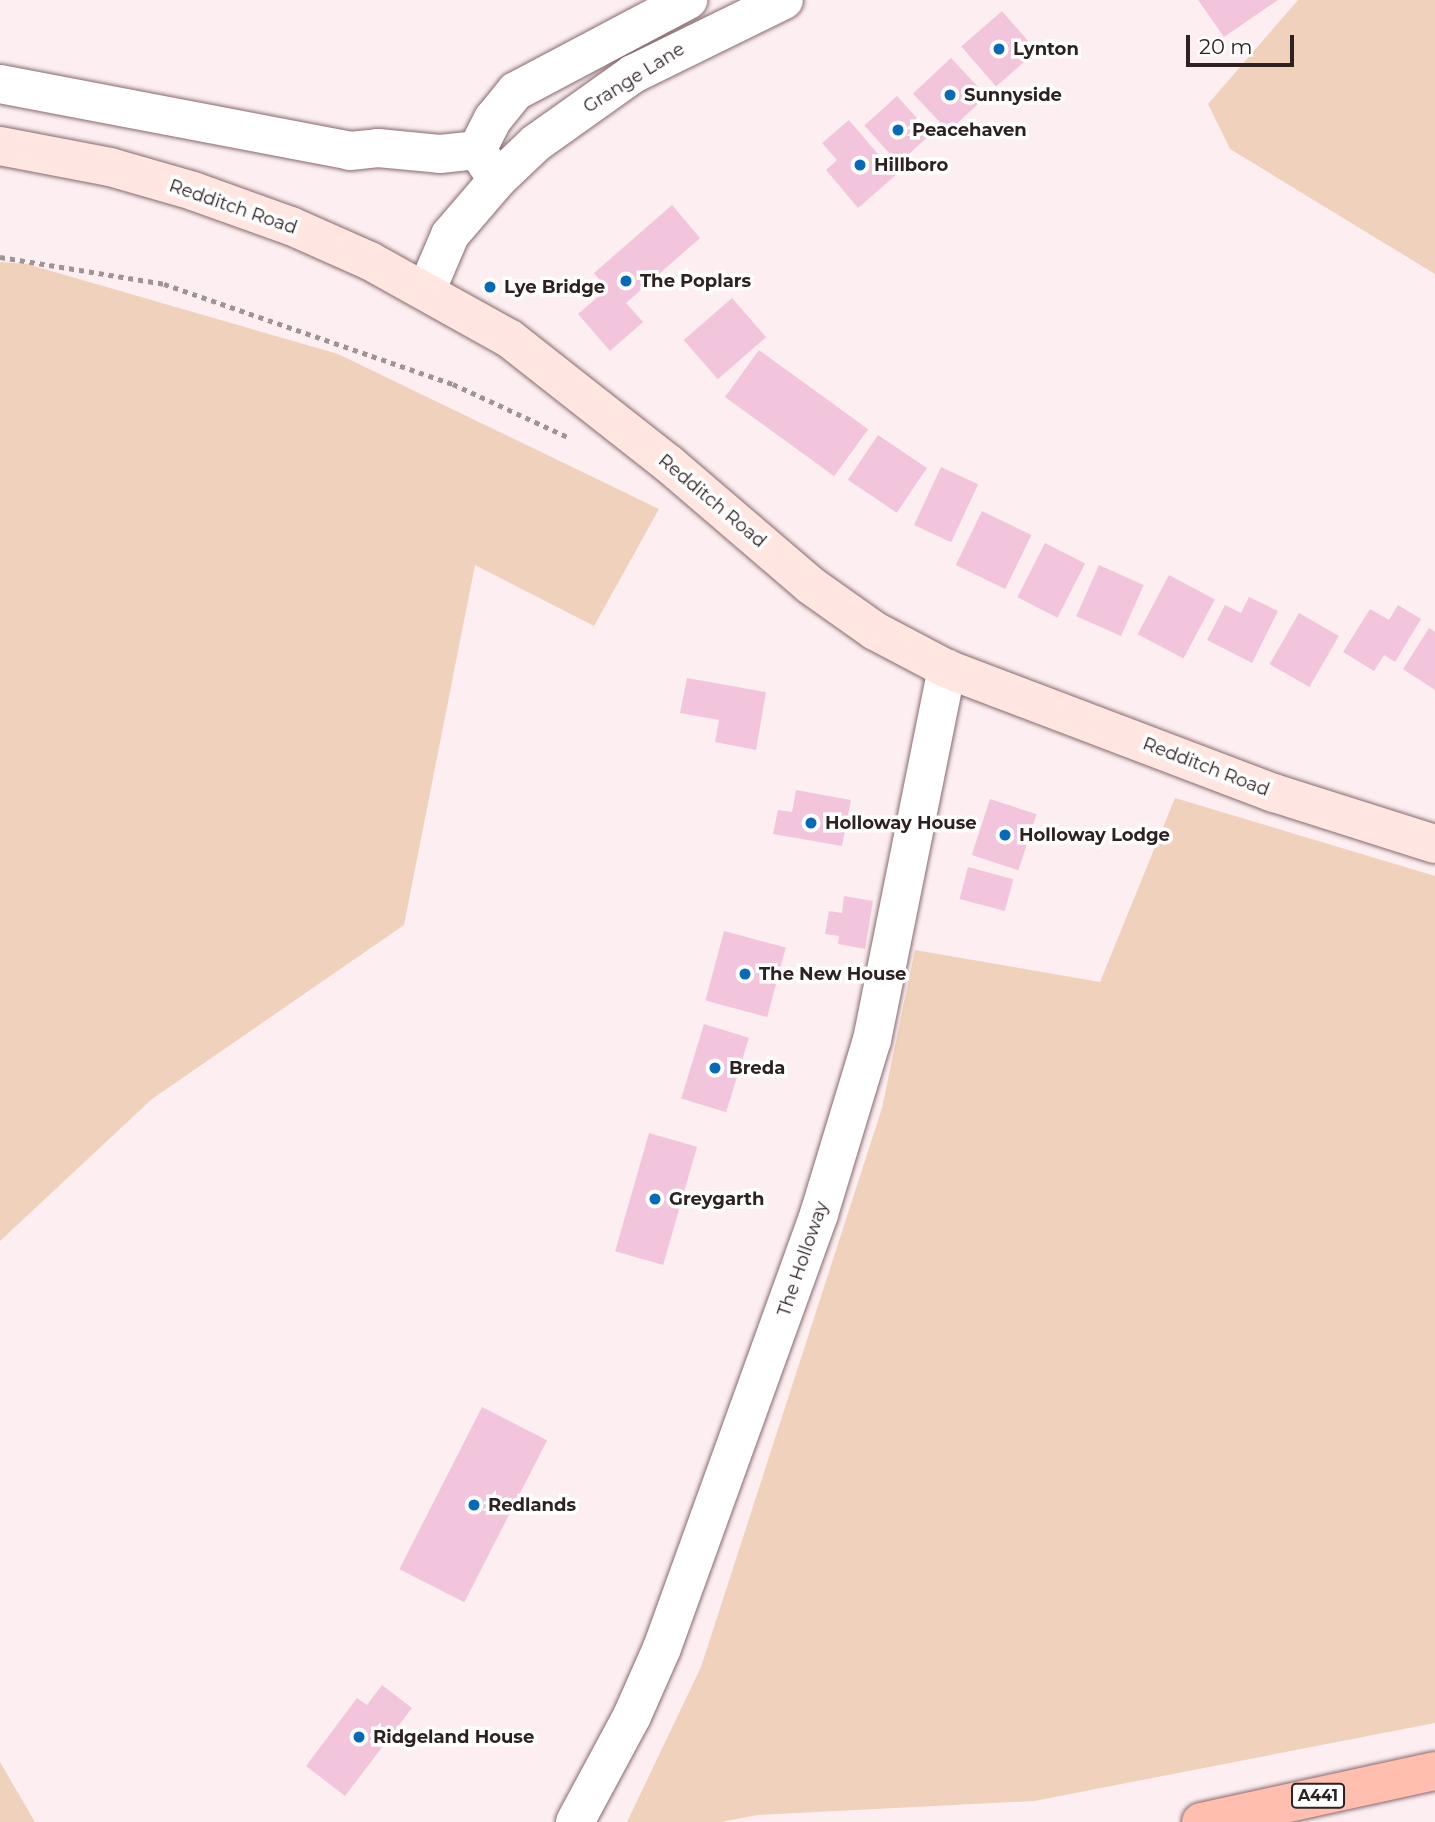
<!DOCTYPE html>
<style>
body{margin:0}
#map{position:relative;width:1435px;height:1822px;overflow:hidden;background:#fdeff1;font-family:Montserrat,sans-serif}
div>[style]{position:absolute}
.green>*{inset:0;background:#f0d1bb}
.building>*{inset:0;background:#f3c5dc;transform-origin:0 0}
.path>*{height:4.5px;margin-top:-2.25px;transform-origin:0;background:repeating-linear-gradient(90deg,#a09394 0 5px,transparent 0 10px)}
.roads{filter:drop-shadow(0 0 2px #87696d) drop-shadow(0 0 2px #87696d)}
.minor>*{height:38px;margin:-19px;padding:0 19px;transform-origin:19px;border-radius:19px;background:#fff}
.tertiary>*{height:38px;margin:-19px;padding:0 19px;transform-origin:19px;border-radius:19px;background:#fff}
.secondary>*{height:38px;margin:-19px;padding:0 19px;transform-origin:19px;border-radius:19px;background:#ffe6e0}
.trunk>*{height:38px;margin:-19px;padding:0 19px;transform-origin:19px;border-radius:19px;background:#ffbeae}
.dots>*{width:19px;height:19px;translate:-50% -50%;box-sizing:border-box;border:4px solid #fff;border-radius:50%}
span{translate:-50% -50%;white-space:nowrap;text-align:center;line-height:1.15;-webkit-text-stroke:7px #fff;paint-order:stroke}
.shield-label span{padding:2px 5px;background:#fff;border:2px solid;border-radius:5px;-webkit-text-stroke-width:0}
.shield-label{font-size:16px;color:#2d2122;font-weight:700}
.poi-label{font-size:18px;color:#2d2122;font-weight:700}
.left{translate:0 -50%;text-align:left}
.street-label{font-size:18px;color:#2d2122}
.scale{position:absolute;left:1186px;top:35px;width:108px;height:32px;box-sizing:border-box;border:4px solid #2d2122;border-top:0;padding-left:9px;font-size:21px;line-height:24px;white-space:nowrap;color:#2d2122;-webkit-text-stroke:5px #fff;paint-order:stroke}
</style>
<div id="map">
<div class="green">
<div style="clip-path:polygon(1298px 0,1435px 0,1435px 274px,1230px 149px,1208px 104px)"></div>
<div style="clip-path:polygon(0 262px,27px 264px,338px 354px,659px 509px,594px 626px,475px 565px,404px 925px,152px 1099px,0 1241px)"></div>
<div style="clip-path:polygon(1175px 798px,1435px 876px,1435px 1723px,1034px 1801px,758px 1815px,720px 1822px,627px 1822px,701px 1667px,882px 1108px,915px 950px,1100px 982px)"></div>
<div style="clip-path:polygon(0 1762px,35px 1822px,0 1822px)"></div>
</div>
<div class="building">
<div style="clip-path:polygon(1198px 0,1278px 0,1224px 37px)"></div>
<div style="left:1002px;top:11px;width:53px;height:54px;rotate:49deg"></div>
<div style="left:951px;top:58px;width:52px;height:52px;rotate:47deg"></div>
<div style="left:897px;top:96px;width:51px;height:44px;rotate:48deg"></div>
<div style="clip-path:polygon(849px 120px,896px 175px,858px 208px,826px 170px,837px 160px,822px 143px)"></div>
<div style="clip-path:polygon(672px 205px,700px 238px,626px 303px,643px 322px,610px 351px,578px 314px,607px 289px,594px 273px)"></div>
<div style="left:732px;top:298px;width:52px;height:64px;rotate:49deg"></div>
<div style="left:759px;top:350px;width:135px;height:58px;rotate:36deg"></div>
<div style="left:878px;top:435px;width:59px;height:54px;rotate:34deg"></div>
<div style="left:941px;top:467px;width:41px;height:64px;rotate:25deg"></div>
<div style="left:982px;top:511px;width:55px;height:60px;rotate:26deg"></div>
<div style="left:1045px;top:543px;width:45px;height:61px;rotate:27deg"></div>
<div style="left:1099px;top:565px;width:49px;height:56px;rotate:24deg"></div>
<div style="left:1169px;top:575px;width:52px;height:67px;rotate:28deg"></div>
<div style="clip-path:polygon(1249px 597px,1278px 611px,1252px 663px,1207px 640px,1225px 605px,1241px 613px)"></div>
<div style="clip-path:polygon(1398px 605px,1421px 619px,1395px 662px,1384px 655px,1374px 671px,1343px 652px,1370px 609px,1389px 620px)"></div>
<div style="left:1299px;top:613px;width:46px;height:59px;rotate:30deg"></div>
<div style="clip-path:polygon(1429px 628px,1435px 632px,1435px 690px,1403px 669px)"></div>
<div style="clip-path:polygon(687px 678px,766px 692px,756px 750px,715px 742px,719px 720px,680px 713px)"></div>
<div style="clip-path:polygon(796px 790px,851px 800px,842px 846px,773px 834px,778px 810px,792px 812px)"></div>
<div style="left:990px;top:799px;width:49px;height:59px;rotate:18deg"></div>
<div style="left:968px;top:867px;width:47px;height:33px;rotate:15deg"></div>
<div style="clip-path:polygon(844px 896px,873px 901px,865px 949px,838px 944px,839px 936px,825px 934px,829px 911px,842px 913px)"></div>
<div style="left:724px;top:931px;width:64px;height:72px;rotate:15deg"></div>
<div style="left:704px;top:1024px;width:47px;height:78px;rotate:17deg"></div>
<div style="left:649px;top:1133px;width:50px;height:123px;rotate:16deg"></div>
<div style="left:482px;top:1407px;width:73px;height:182px;rotate:27deg"></div>
<div style="clip-path:polygon(382px 1685px,412px 1708px,345px 1796px,306px 1766px,357px 1698px,367px 1705px)"></div>
</div>
<div class="path">
<div style="left:0;top:257px;width:166px;rotate:9.3deg"></div>
<div style="left:164px;top:284px;width:306px;rotate:19.1deg"></div>
<div style="left:453px;top:384px;width:129px;rotate:24.8deg"></div>
</div>
<div class="roads">
<div class="minor">
<div style="left:0;top:84px;width:356px;rotate:10.8deg"></div>
<div style="left:350px;top:151px;width:28px;rotate:-6deg"></div>
<div style="left:378px;top:148px;width:62px;rotate:5.5deg"></div>
<div style="left:440px;top:154px;width:37px;rotate:-6deg"></div>
<div style="left:492px;top:172px;width:27px;rotate:-124deg"></div>
<div style="left:477px;top:150px;width:35px;rotate:-63deg"></div>
<div style="left:493px;top:119px;width:36px;rotate:-51deg"></div>
<div style="left:516px;top:91px;width:195px;rotate:-27.9deg"></div>
<div style="left:575px;top:1822px;width:120px;rotate:-61.7deg"></div>
<div style="left:632px;top:1716px;width:74px;rotate:-66.2deg"></div>
<div style="left:662px;top:1648px;width:462px;rotate:-70.1deg"></div>
<div style="left:819px;top:1214px;width:182px;rotate:-73.1deg"></div>
<div style="left:872px;top:1040px;width:379px;rotate:-78.6deg"></div>
</div>
<div class="tertiary">
<div style="left:427px;top:289px;width:59px;rotate:-66.9deg"></div>
<div style="left:450px;top:235px;width:74px;rotate:-49.4deg"></div>
<div style="left:498px;top:179px;width:52px;rotate:-43.5deg"></div>
<div style="left:536px;top:143px;width:119px;rotate:-35.4deg"></div>
<div style="left:633px;top:74px;width:168px;rotate:-26.1deg"></div>
</div>
<div class="secondary">
<div style="left:0;top:146px;width:112px;rotate:10.8deg"></div>
<div style="left:110px;top:167px;width:86px;rotate:16.1deg"></div>
<div style="left:193px;top:191px;width:104px;rotate:19.7deg"></div>
<div style="left:291px;top:226px;width:86px;rotate:23.9deg"></div>
<div style="left:370px;top:261px;width:160px;rotate:29.1deg"></div>
<div style="left:510px;top:339px;width:202px;rotate:38.2deg"></div>
<div style="left:669px;top:464px;width:186px;rotate:40.6deg"></div>
<div style="left:810px;top:585px;width:80px;rotate:35.3deg"></div>
<div style="left:875px;top:631px;width:81px;rotate:27.8deg"></div>
<div style="left:947px;top:669px;width:350px;rotate:20.8deg"></div>
<div style="left:1274px;top:793px;width:169px;rotate:17.6deg"></div>
</div>
<div class="trunk">
<div style="left:1201px;top:1822px;width:239px;rotate:-12.3deg"></div>
</div>
</div>
<div class="dots">
<div style="left:999px;top:49px;background:#056bb7"></div>
<div style="left:950px;top:95px;background:#056bb7"></div>
<div style="left:898px;top:130px;background:#056bb7"></div>
<div style="left:860px;top:165px;background:#056bb7"></div>
<div style="left:626px;top:281px;background:#056bb7"></div>
<div style="left:490px;top:287px;background:#056bb7"></div>
<div style="left:811px;top:823px;background:#056bb7"></div>
<div style="left:1005px;top:835px;background:#056bb7"></div>
<div style="left:745px;top:974px;background:#056bb7"></div>
<div style="left:715px;top:1068px;background:#056bb7"></div>
<div style="left:655px;top:1199px;background:#056bb7"></div>
<div style="left:474px;top:1505px;background:#056bb7"></div>
<div style="left:359px;top:1737px;background:#056bb7"></div>
</div>
<div class="shield-label">
<span style="left:1318px;top:1796px">A441</span>
</div>
<div class="poi-label">
<span class="left" style="left:1013px;top:49px">Lynton</span>
<span class="left" style="left:964px;top:95px">Sunnyside</span>
<span class="left" style="left:912px;top:130px">Peacehaven</span>
<span class="left" style="left:874px;top:165px">Hillboro</span>
<span class="left" style="left:640px;top:281px">The Poplars</span>
<span class="left" style="left:504px;top:287px">Lye Bridge</span>
<span class="left" style="left:825px;top:823px">Holloway House</span>
<span class="left" style="left:1019px;top:835px">Holloway Lodge</span>
<span class="left" style="left:759px;top:974px">The New House</span>
<span class="left" style="left:729px;top:1068px">Breda</span>
<span class="left" style="left:669px;top:1199px">Greygarth</span>
<span class="left" style="left:488px;top:1505px">Redlands</span>
<span class="left" style="left:373px;top:1737px">Ridgeland House</span>
</div>
<div class="street-label">
<span style="left:634px;top:78px;rotate:-32deg">Grange Lane</span>
<span style="left:233px;top:207px;rotate:19deg">Redditch Road</span>
<span style="left:712px;top:501px;rotate:40deg">Redditch Road</span>
<span style="left:1206px;top:767px;rotate:21deg">Redditch Road</span>
<span style="left:803px;top:1259px;rotate:-71deg">The Holloway</span>
</div>
<div class="scale">20 m</div>
</div>
